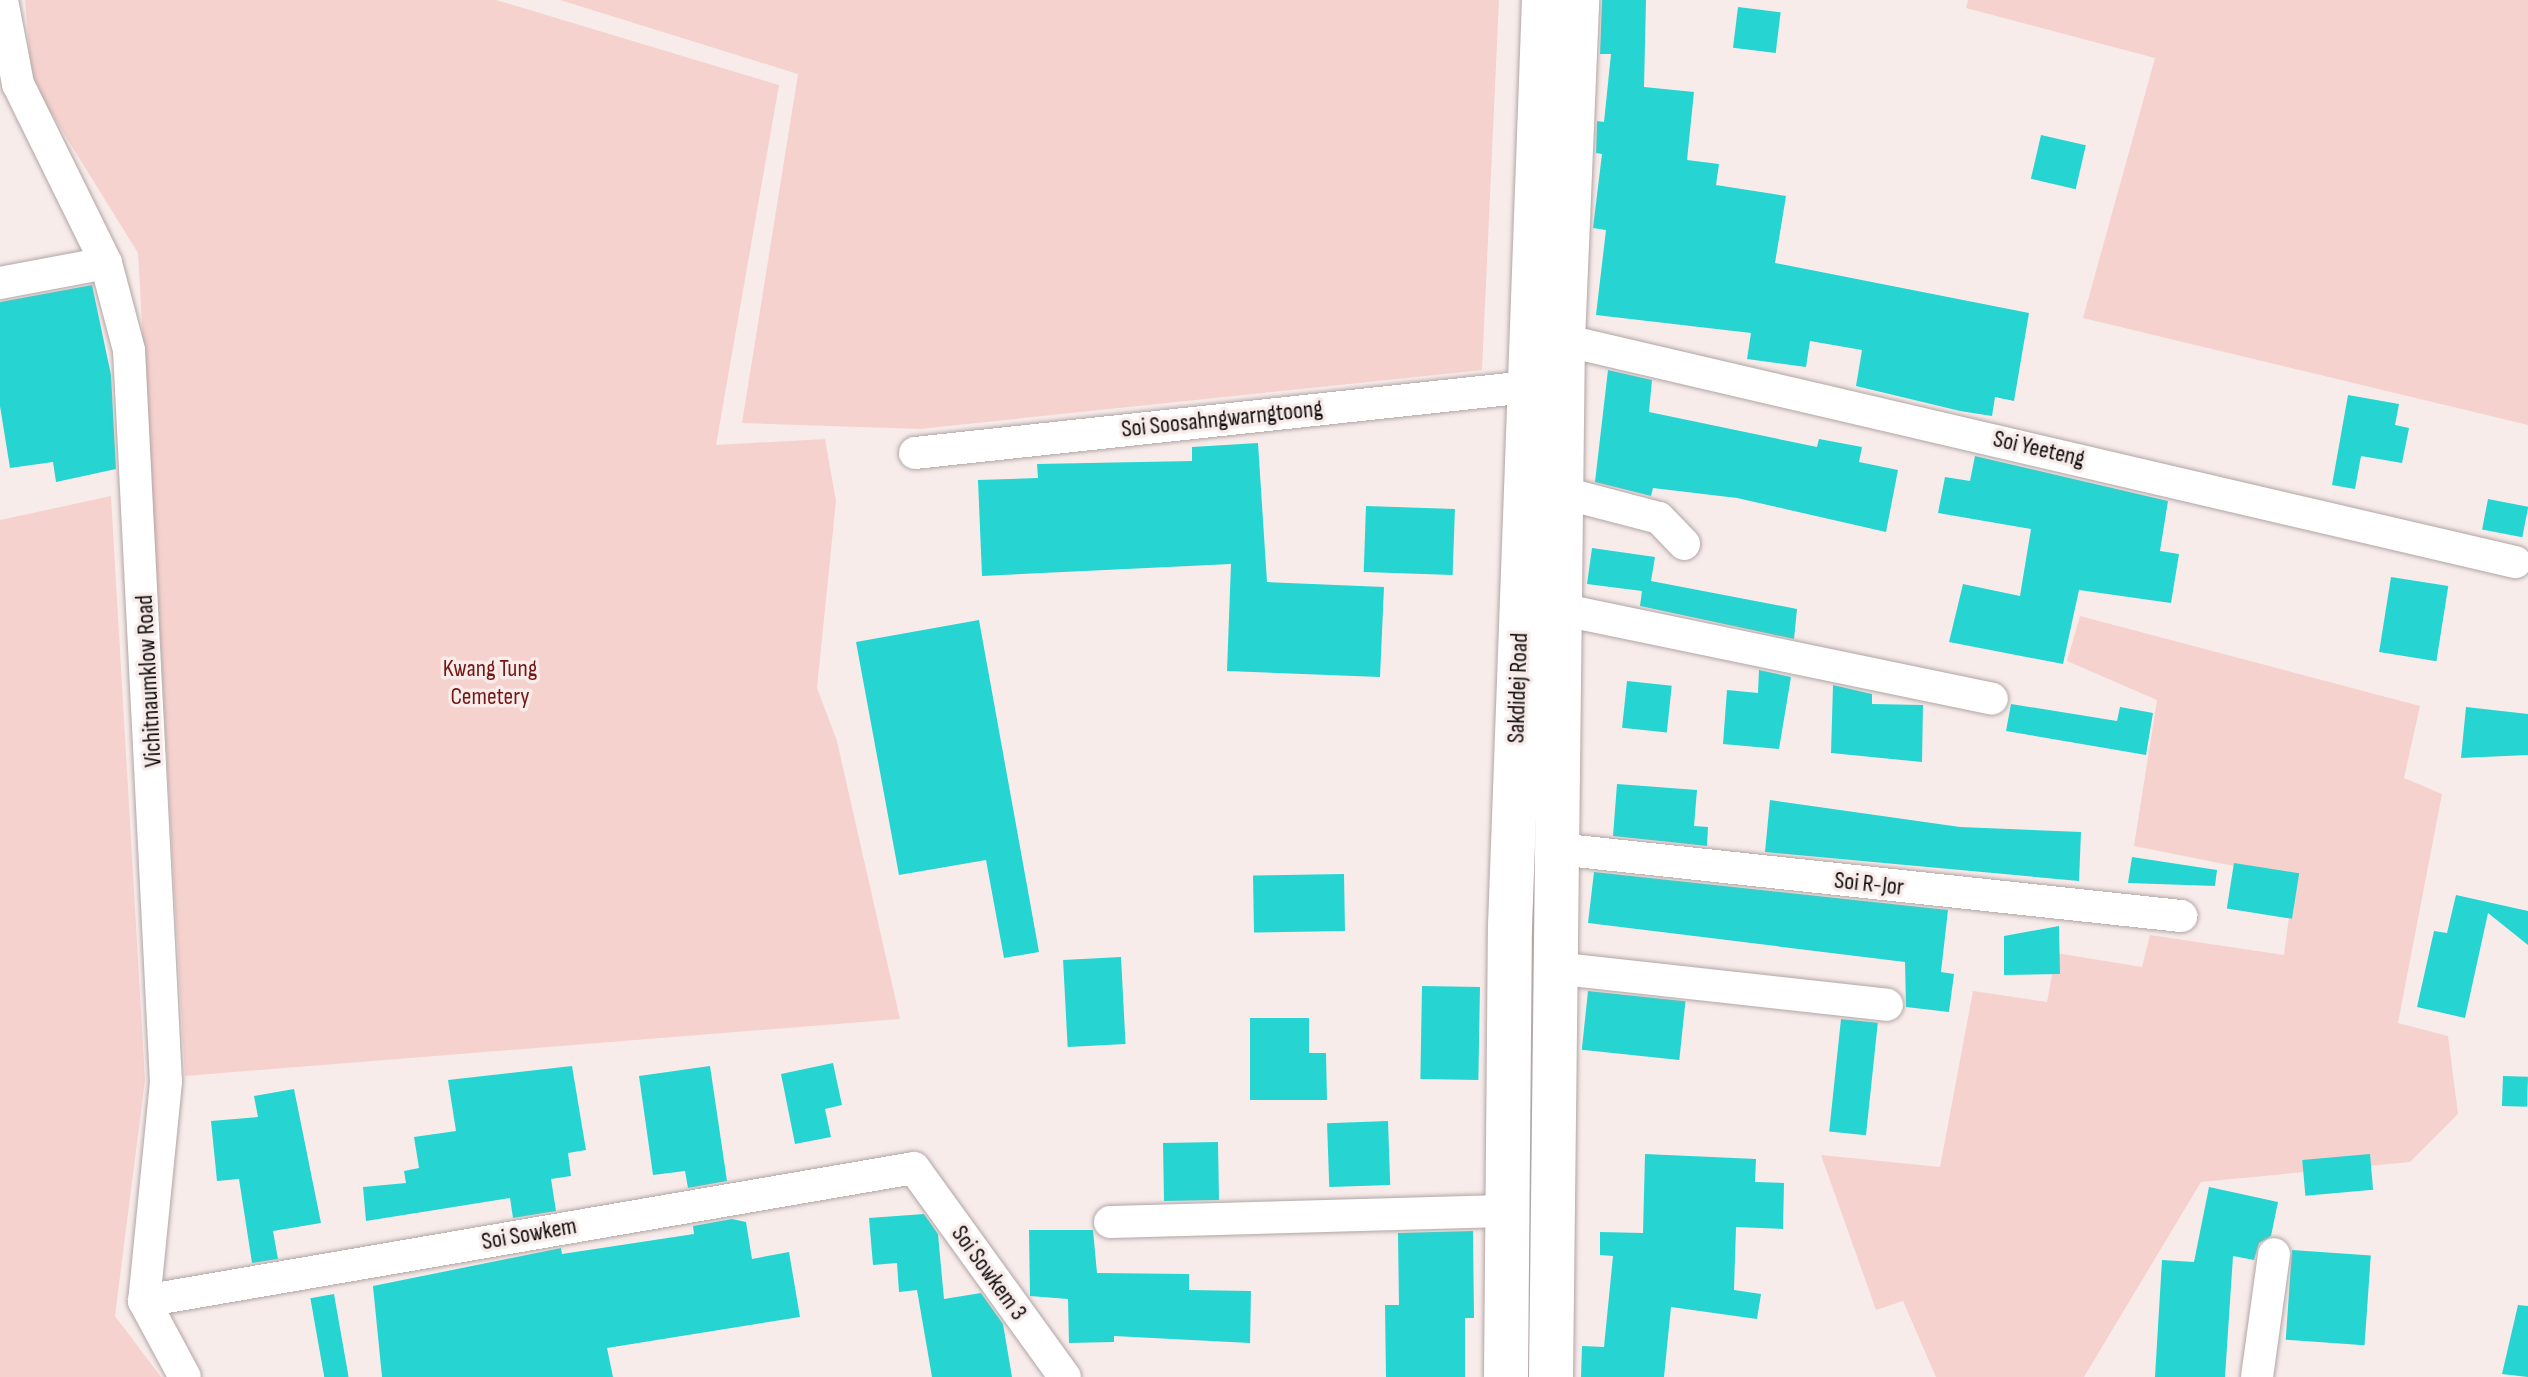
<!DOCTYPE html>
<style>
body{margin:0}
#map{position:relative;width:2528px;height:1377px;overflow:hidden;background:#f8eceb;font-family:"Sofia Sans Condensed",sans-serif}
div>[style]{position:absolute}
.green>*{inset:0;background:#f5d2ce}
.building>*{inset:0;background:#26d4d1;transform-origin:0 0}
.roads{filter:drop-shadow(0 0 2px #b1a5a4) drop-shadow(0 0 2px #b1a5a4)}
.minor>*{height:32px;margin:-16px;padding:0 16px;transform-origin:16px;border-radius:16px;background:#fff}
.secondary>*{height:44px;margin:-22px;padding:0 22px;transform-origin:22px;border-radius:22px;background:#fff}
span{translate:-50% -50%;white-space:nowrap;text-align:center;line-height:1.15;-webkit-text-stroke:7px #f8eceb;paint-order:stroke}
.street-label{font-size:24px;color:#0f0b0b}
.park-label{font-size:24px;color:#731615}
</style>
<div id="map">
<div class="green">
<div style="clip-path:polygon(25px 0,496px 0,779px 85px,716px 445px,825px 439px,836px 501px,817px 688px,837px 741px,900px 1019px,185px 1076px,138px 253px,32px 82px)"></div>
<div style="clip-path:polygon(560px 0,1499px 0,1482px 370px,919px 429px,742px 423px,798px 74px)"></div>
<div style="clip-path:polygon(1968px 0,2528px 0,2528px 425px,2083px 318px,2155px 58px,1966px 8px)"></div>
<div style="clip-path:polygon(111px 496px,145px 1080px,115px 1316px,161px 1377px,0 1377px,0 520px)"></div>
<div style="clip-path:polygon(2080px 616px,2420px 706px,2404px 778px,2442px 794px,2398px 1023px,2448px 1036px,2458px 1114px,2410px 1162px,2201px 1182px,2084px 1377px,1936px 1377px,1903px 1301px,1876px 1310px,1821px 1155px,1940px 1167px,1973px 991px,2047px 1002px,2056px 953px,2142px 967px,2150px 935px,2284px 955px,2294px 878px,2134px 846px,2157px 700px,2067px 661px)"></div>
</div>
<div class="building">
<div style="clip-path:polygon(1602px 0,1646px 0,1644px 87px,1694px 92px,1687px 160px,1719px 164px,1716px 185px,1786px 196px,1775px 263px,2029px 313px,2014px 401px,1995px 397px,1992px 416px,1960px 411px,1856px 386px,1862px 350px,1810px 341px,1806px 367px,1747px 359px,1751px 333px,1596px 315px,1606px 230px,1593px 228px,1602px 154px,1596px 153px,1597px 121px,1604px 122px,1611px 54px,1600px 54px)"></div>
<div style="left:1738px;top:7px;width:43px;height:41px;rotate:7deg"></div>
<div style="left:2041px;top:135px;width:46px;height:45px;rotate:13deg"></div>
<div style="clip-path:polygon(92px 285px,111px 375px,116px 469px,56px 482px,53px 462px,10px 468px,0 406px,0 302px)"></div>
<div style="clip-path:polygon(1608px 370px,1652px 380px,1649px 412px,1817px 447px,1819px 439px,1862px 447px,1859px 462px,1898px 470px,1886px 532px,1737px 498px,1653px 488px,1651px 496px,1595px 482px)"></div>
<div style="clip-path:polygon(2348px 395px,2399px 404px,2395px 425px,2409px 428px,2402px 463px,2361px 456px,2355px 489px,2332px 485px)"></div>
<div style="clip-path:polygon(1258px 443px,1267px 582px,1384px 587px,1380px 677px,1227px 671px,1231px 564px,982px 576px,978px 480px,1038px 478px,1037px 464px,1192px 461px,1192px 447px)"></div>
<div style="clip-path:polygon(1975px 456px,2168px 501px,2160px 551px,2179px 554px,2171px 603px,2079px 590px,2063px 664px,1949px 642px,1963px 584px,2020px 596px,2031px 529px,1938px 513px,1945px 477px,1970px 481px)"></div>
<div style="left:2488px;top:499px;width:41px;height:31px;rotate:11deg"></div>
<div style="left:1366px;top:506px;width:89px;height:66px;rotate:2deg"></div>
<div style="clip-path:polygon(1592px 548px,1655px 557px,1651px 581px,1797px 609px,1794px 639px,1640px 606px,1642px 591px,1587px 584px)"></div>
<div style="left:2391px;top:577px;width:58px;height:76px;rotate:9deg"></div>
<div style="clip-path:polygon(979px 620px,1039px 952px,1004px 958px,986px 860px,899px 875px,856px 642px)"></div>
<div style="clip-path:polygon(1759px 670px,1791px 677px,1779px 749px,1723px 744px,1727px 690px,1758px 693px)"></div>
<div style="left:1627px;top:681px;width:45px;height:47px;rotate:6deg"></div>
<div style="clip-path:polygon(1833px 685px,1872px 694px,1872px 704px,1923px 705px,1922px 762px,1831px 753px)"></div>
<div style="clip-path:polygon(2011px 704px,2117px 721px,2120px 707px,2153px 713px,2146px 755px,2006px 731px)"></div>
<div style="clip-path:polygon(2466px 707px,2528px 714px,2528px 755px,2461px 758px)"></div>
<div style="clip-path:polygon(1617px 784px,1697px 790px,1694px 826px,1708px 827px,1707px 846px,1613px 836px)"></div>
<div style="clip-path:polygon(1770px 800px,1960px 827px,2081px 832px,2079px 881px,1765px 852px)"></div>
<div style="clip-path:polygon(2132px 857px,2217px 870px,2215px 886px,2128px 883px)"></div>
<div style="left:2234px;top:863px;width:66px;height:46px;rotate:9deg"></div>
<div style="clip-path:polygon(1594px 872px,1948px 910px,1941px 972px,1954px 974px,1949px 1012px,1906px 1007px,1905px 962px,1588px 923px)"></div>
<div style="left:1344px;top:874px;width:57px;height:91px;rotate:89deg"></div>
<div style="clip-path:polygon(2456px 895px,2528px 911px,2528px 945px,2488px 913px,2465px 1018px,2417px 1007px,2434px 931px,2447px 933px)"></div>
<div style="clip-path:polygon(2059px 926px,2060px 974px,2004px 975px,2004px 936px)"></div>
<div style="left:1121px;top:957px;width:87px;height:58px;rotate:87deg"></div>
<div style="left:1422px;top:986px;width:58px;height:93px;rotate:1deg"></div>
<div style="left:1588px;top:991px;width:98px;height:59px;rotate:6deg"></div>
<div style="clip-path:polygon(1250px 1018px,1309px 1018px,1309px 1053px,1326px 1053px,1327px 1100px,1250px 1100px)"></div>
<div style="left:1841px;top:1019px;width:37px;height:113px;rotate:6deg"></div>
<div style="clip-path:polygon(833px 1063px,842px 1105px,825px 1109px,831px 1137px,795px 1144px,781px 1074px)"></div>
<div style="clip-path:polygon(572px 1066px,586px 1150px,568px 1153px,571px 1176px,551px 1179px,556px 1211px,513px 1218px,510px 1198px,366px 1221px,363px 1187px,406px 1183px,404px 1171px,419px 1168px,414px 1137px,456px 1131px,448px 1080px)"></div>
<div style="clip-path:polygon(710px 1066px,727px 1181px,688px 1188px,685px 1171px,653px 1175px,639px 1076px)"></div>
<div style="left:2503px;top:1076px;width:25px;height:30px;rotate:2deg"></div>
<div style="clip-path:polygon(294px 1089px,321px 1223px,273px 1231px,278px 1259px,252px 1263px,239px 1179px,217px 1181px,211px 1121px,258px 1117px,254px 1096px)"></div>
<div style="left:1388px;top:1121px;width:64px;height:61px;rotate:88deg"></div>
<div style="left:1218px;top:1142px;width:58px;height:55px;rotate:89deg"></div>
<div style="clip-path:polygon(1645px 1154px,1756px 1159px,1755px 1182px,1784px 1183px,1783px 1229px,1736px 1227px,1734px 1290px,1761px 1294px,1757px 1319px,1671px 1307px,1664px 1377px,1581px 1377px,1582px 1346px,1604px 1347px,1613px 1256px,1600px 1255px,1600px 1232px,1643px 1233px)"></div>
<div style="left:2370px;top:1154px;width:36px;height:68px;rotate:85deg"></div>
<div style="clip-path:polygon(2209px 1187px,2278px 1202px,2271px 1236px,2259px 1243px,2254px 1260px,2233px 1256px,2225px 1377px,2155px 1377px,2162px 1260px,2194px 1262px)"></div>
<div style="clip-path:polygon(924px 1214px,938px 1234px,944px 1299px,981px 1293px,1003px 1324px,1012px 1377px,932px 1377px,917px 1290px,899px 1292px,897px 1263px,873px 1265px,869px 1218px)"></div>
<div style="clip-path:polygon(732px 1219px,746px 1222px,752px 1259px,789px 1252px,800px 1317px,607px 1348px,613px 1377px,382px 1377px,373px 1286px,561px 1248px,562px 1254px,694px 1234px,693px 1226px)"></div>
<div style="clip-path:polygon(1029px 1230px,1093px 1230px,1097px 1273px,1189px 1274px,1189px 1290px,1251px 1291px,1250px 1343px,1114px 1336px,1114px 1342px,1069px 1343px,1068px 1299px,1030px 1296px)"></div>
<div style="clip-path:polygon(1473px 1231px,1474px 1318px,1465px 1318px,1465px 1377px,1386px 1377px,1385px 1305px,1399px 1305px,1398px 1233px)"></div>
<div style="left:2292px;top:1250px;width:79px;height:90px;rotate:4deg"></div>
<div style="left:334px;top:1294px;width:84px;height:24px;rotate:80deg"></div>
<div style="clip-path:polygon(2518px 1305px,2528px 1306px,2528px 1377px,2502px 1374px)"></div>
</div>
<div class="roads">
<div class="minor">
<div style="left:2px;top:0;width:86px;rotate:79.2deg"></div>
<div style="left:18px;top:84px;width:199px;rotate:63.8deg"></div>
<div style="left:106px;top:263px;width:90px;rotate:75.2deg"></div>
<div style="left:129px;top:350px;width:733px;rotate:87.11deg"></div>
<div style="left:166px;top:1082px;width:220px;rotate:95.7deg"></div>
<div style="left:144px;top:1301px;width:86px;rotate:61.7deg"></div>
<div style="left:0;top:283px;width:108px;rotate:-10.7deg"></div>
<div style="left:1563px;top:340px;width:978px;rotate:13.13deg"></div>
<div style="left:915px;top:453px;width:617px;rotate:-6.15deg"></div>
<div style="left:1560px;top:492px;width:102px;rotate:14.7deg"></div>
<div style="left:1659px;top:518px;width:36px;rotate:46deg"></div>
<div style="left:1559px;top:609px;width:442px;rotate:11.7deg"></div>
<div style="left:1557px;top:849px;width:628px;rotate:6.13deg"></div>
<div style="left:1554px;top:968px;width:335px;rotate:6.3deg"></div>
<div style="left:1110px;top:1222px;width:395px;rotate:-1.6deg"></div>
<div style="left:144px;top:1301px;width:781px;rotate:-9.8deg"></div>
<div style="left:914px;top:1168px;width:258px;rotate:54.2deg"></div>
<div style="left:2257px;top:1377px;width:124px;rotate:-82.1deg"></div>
</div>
<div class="secondary">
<div style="left:1506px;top:1377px;width:451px;rotate:-89.5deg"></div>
<div style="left:1510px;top:926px;width:927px;rotate:-87.9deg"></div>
<div style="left:1551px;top:1377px;width:1037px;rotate:-89.34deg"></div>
<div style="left:1563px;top:340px;width:340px;rotate:-87.6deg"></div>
</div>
</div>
<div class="street-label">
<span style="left:1222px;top:419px;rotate:-6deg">Soi Soosahngwarngtoong</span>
<span style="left:2039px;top:449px;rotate:13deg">Soi Yeeteng</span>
<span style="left:149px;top:681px;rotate:-93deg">Vichitnaumklow Road</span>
<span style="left:1518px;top:688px;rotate:-88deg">Sakdidej Road</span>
<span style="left:1869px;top:884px;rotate:6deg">Soi R-Jor</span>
<span style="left:529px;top:1234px;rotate:-10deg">Soi Sowkem</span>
<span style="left:989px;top:1273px;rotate:54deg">Soi Sowkem 3</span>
</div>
<div class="park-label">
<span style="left:490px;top:683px">Kwang Tung<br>Cemetery</span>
</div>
</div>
